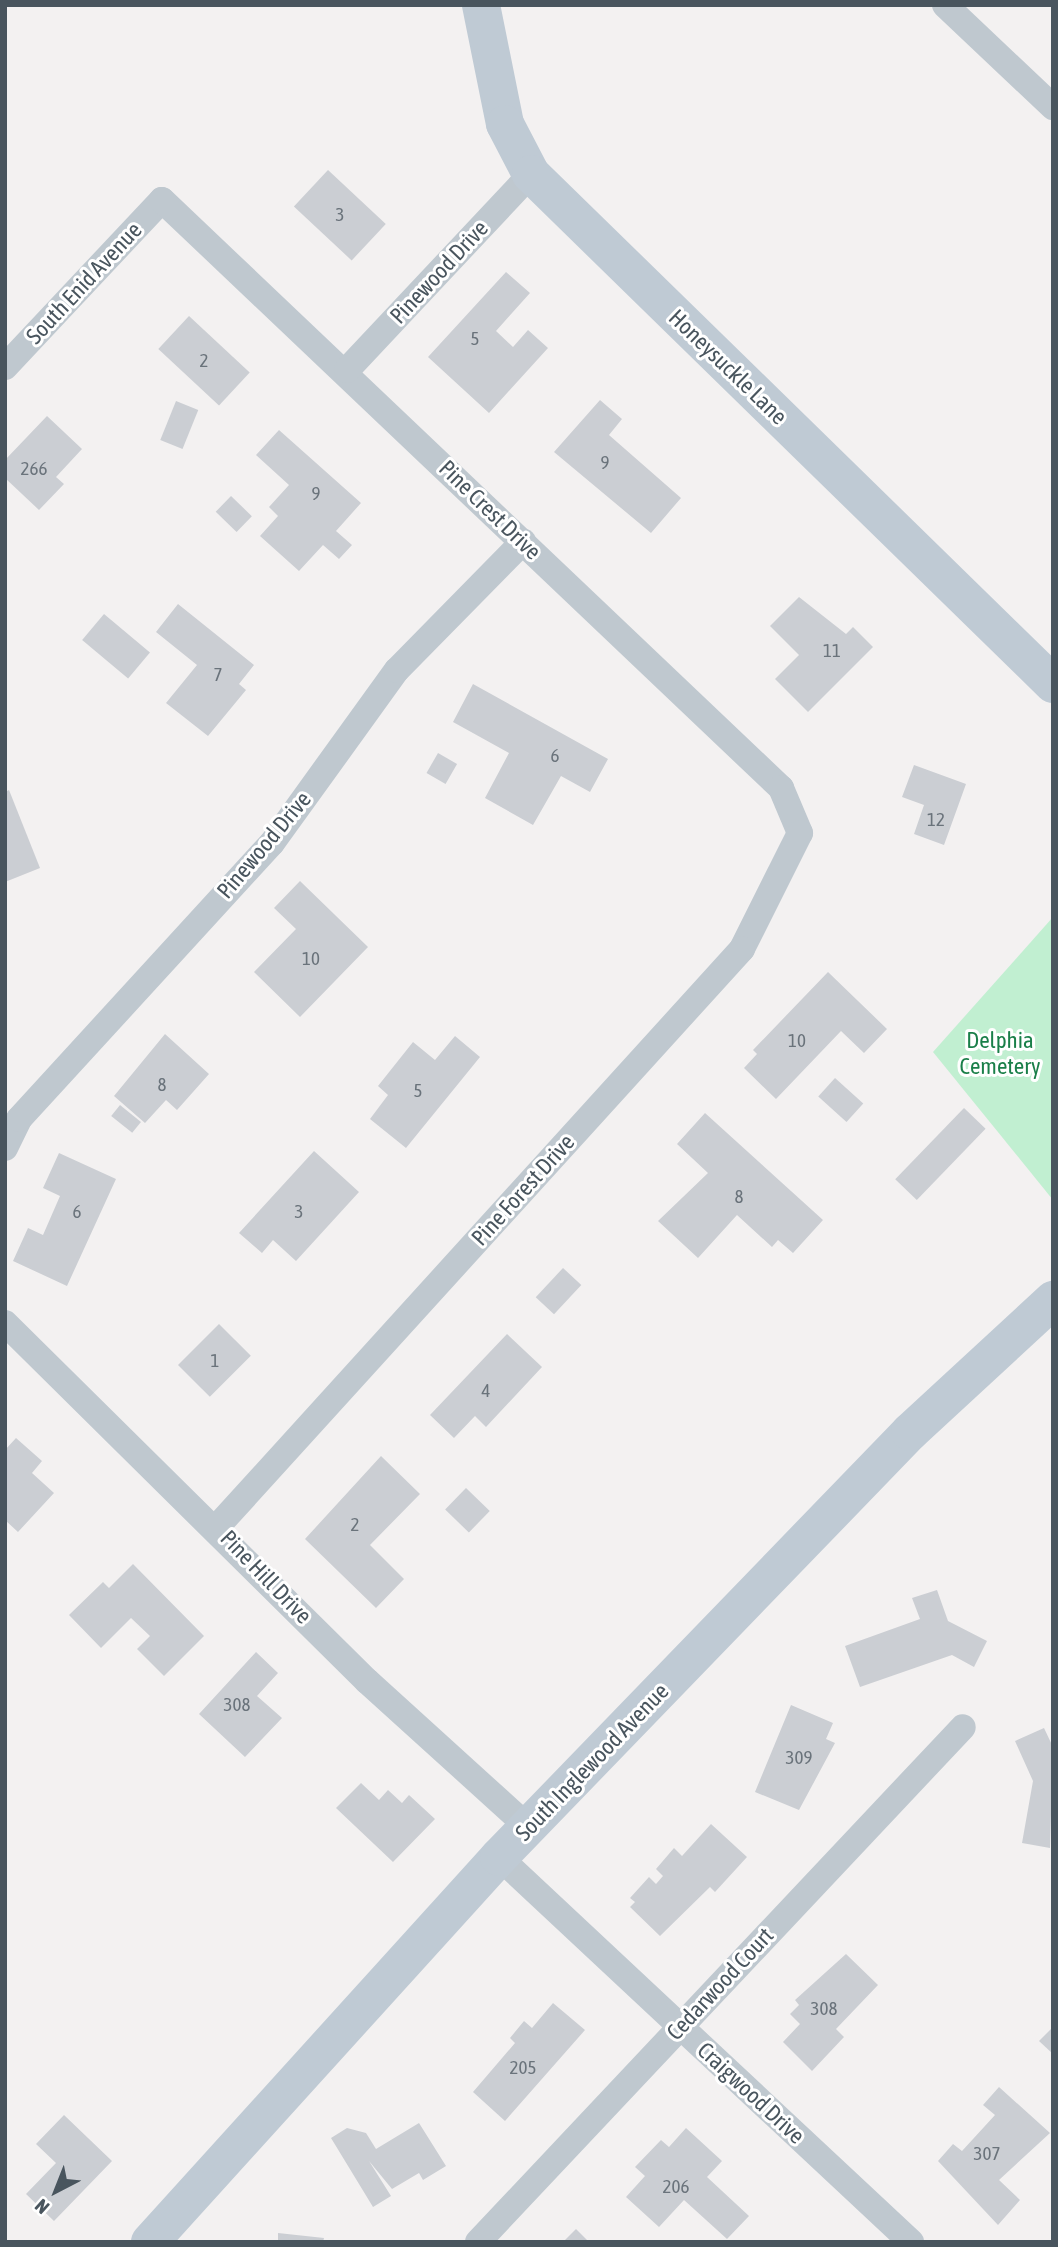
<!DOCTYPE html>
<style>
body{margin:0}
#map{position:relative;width:1058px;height:2247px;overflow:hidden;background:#f3f1f1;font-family:"Asap Condensed",sans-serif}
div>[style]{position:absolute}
.green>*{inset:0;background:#c1efd1}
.building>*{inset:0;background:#cbced3;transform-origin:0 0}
.street>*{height:26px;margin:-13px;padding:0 13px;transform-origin:13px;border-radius:13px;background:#bfc8cf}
.secondary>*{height:38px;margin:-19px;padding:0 19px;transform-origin:19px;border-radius:19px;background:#bfcad4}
span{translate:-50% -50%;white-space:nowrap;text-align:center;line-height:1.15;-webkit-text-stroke:6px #fff;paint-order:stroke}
.number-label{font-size:19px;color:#6a737b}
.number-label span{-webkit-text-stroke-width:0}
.street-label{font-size:23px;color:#49555e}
.park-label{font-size:23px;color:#1a7f49}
.frame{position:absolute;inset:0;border:7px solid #49555e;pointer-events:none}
.north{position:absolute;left:21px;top:2156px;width:70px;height:70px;-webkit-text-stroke:5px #fff;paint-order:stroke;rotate:222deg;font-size:19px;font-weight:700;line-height:28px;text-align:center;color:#49555e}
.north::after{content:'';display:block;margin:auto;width:24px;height:32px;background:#49555e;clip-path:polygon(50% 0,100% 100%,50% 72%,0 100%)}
</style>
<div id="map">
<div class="green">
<div style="clip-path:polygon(1053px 917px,1053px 1200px,933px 1052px)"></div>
</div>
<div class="building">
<div style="left:328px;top:170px;width:79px;height:50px;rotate:43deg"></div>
<div style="clip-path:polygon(506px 272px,530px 293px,496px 331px,513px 347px,528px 330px,548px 348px,489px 413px,428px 357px)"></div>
<div style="left:189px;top:316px;width:83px;height:45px;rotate:43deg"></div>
<div style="clip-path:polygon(600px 400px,622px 419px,609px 435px,681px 498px,651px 533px,554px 452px)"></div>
<div style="left:176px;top:401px;width:24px;height:42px;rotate:22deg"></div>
<div style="clip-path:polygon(47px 416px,82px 449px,56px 477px,64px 484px,39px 510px,5px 478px,5px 460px)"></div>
<div style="clip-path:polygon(279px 430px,361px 503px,336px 531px,352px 545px,339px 559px,323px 545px,299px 571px,260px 536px,278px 516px,269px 507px,289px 485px,256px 455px)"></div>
<div style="left:231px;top:496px;width:29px;height:22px;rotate:44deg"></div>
<div style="clip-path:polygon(799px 597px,846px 634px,853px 627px,873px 647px,808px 712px,775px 679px,799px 655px,770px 626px)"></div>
<div style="clip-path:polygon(178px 604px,254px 665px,239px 684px,246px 690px,208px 736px,166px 703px,197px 665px,156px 632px)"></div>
<div style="left:104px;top:614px;width:60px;height:34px;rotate:40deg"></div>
<div style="clip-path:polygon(473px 684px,608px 759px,590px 792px,561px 776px,533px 825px,485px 798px,509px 753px,453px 722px)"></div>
<div style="left:438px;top:753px;width:22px;height:23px;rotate:30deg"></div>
<div style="clip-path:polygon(914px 765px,966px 784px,944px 845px,914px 834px,924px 805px,902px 797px)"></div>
<div style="clip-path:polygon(9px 790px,40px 868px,5px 882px,5px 792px)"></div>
<div style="clip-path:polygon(300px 881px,368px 947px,300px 1017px,254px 972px,296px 929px,274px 908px)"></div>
<div style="clip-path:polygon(828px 972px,887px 1029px,864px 1053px,841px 1031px,776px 1099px,744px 1068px,757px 1054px,753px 1050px)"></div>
<div style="clip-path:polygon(165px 1034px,209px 1074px,177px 1110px,166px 1100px,145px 1123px,114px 1096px)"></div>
<div style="clip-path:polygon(455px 1036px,480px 1057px,406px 1148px,370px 1119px,388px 1095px,378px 1086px,413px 1042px,435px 1060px)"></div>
<div style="left:835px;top:1078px;width:38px;height:25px;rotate:42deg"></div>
<div style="left:120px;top:1105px;width:27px;height:14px;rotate:39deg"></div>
<div style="left:964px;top:1108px;width:30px;height:99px;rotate:44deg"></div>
<div style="clip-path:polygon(705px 1113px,823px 1220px,793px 1253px,778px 1240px,772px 1247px,737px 1215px,698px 1258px,658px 1221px,708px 1173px,677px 1144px)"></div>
<div style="clip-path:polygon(314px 1151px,359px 1192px,296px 1261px,273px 1240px,262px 1253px,239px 1233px)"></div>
<div style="clip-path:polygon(59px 1153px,116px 1179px,67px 1286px,13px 1261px,28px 1228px,43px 1235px,60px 1196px,43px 1188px)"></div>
<div style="left:563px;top:1268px;width:25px;height:40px;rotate:43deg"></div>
<div style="left:219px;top:1324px;width:45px;height:58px;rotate:45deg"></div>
<div style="clip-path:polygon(507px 1334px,542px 1367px,486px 1427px,475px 1416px,454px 1438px,430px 1415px)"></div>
<div style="clip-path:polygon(16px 1438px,42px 1461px,32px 1473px,54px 1493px,18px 1532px,5px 1520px,5px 1450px)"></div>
<div style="clip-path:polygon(381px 1456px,420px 1494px,370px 1545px,404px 1579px,376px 1608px,305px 1539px)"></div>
<div style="left:466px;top:1488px;width:33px;height:30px;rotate:44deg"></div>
<div style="clip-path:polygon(133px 1564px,204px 1636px,164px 1676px,137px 1649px,150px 1636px,131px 1618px,101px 1648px,69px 1615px,103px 1582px,109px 1588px)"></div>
<div style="clip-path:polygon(937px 1590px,948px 1621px,987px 1641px,974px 1667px,952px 1655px,860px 1687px,845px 1646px,920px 1619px,912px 1598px)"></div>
<div style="clip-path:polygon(256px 1652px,278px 1673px,257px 1696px,282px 1718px,245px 1757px,199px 1714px)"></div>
<div style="clip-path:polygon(791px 1705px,833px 1723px,826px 1739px,835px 1743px,799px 1810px,755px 1792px)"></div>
<div style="clip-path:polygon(1044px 1728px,1053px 1747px,1050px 1848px,1022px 1843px,1033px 1781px,1015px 1741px)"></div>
<div style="clip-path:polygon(361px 1783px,379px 1800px,388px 1790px,402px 1803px,409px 1795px,435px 1819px,393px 1862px,336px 1808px)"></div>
<div style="clip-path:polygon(711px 1824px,747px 1857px,715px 1892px,710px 1887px,660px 1936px,630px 1907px,635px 1902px,630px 1898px,649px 1877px,656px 1884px,663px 1876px,656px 1869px,674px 1848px,682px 1856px)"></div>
<div style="clip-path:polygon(846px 1954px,878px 1985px,836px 2029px,844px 2037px,812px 2071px,783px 2042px,800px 2024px,790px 2014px,799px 2005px,795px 2000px)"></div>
<div style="clip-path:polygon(553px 2003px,585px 2030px,505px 2121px,473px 2092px,515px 2043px,510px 2038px,524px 2021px,532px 2028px)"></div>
<div style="clip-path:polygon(1053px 2027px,1053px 2054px,1039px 2041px)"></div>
<div style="clip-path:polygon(999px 2087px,1050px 2133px,999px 2180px,1020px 2200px,998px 2225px,938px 2161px,953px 2144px,962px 2151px,995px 2115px,983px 2105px)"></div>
<div style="clip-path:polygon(64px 2115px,112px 2161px,54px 2221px,26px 2194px,56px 2163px,36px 2144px)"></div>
<div style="clip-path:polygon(419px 2123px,446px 2166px,423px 2180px,419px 2173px,392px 2189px,369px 2161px,391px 2196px,373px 2207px,331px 2138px,347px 2128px,366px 2133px,376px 2149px)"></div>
<div style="clip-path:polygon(686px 2128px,722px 2161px,707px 2177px,749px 2216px,727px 2239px,684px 2200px,659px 2227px,626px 2197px,645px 2176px,635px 2167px,661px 2140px,669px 2147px)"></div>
<div style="clip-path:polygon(576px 2229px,589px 2242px,563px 2242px)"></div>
<div style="clip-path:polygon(278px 2233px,324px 2238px,323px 2242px,278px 2242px)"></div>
</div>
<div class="street">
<div style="left:945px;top:5px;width:149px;rotate:43.4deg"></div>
<div style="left:5px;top:367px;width:229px;rotate:-46.8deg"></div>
<div style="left:162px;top:200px;width:854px;rotate:43.53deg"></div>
<div style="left:781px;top:788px;width:49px;rotate:67.1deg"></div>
<div style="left:800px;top:833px;width:130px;rotate:116.6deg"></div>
<div style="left:742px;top:949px;width:781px;rotate:132.25deg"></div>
<div style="left:347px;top:370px;width:269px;rotate:-46.8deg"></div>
<div style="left:5px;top:1148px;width:32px;rotate:-64deg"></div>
<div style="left:19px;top:1119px;width:374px;rotate:-47.5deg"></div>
<div style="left:272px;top:843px;width:213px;rotate:-54.2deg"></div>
<div style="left:397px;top:670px;width:180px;rotate:-45.5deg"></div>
<div style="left:5px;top:1323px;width:509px;rotate:44.68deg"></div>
<div style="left:367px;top:1681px;width:219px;rotate:42.2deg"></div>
<div style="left:499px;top:1857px;width:564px;rotate:43.06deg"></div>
<div style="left:478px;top:2242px;width:707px;rotate:-46.72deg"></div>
</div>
<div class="secondary">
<div style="left:481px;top:5px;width:121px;rotate:78.6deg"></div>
<div style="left:505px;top:124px;width:56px;rotate:62.5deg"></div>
<div style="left:531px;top:174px;width:730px;rotate:44.33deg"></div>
<div style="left:150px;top:2242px;width:520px;rotate:-47.81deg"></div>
<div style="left:499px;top:1857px;width:591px;rotate:-45.96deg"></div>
<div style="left:910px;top:1432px;width:195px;rotate:-42.7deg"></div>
</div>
<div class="number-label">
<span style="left:340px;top:215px">3</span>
<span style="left:475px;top:339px">5</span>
<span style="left:204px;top:361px">2</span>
<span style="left:605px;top:463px">9</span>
<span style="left:34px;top:469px">266</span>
<span style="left:316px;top:494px">9</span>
<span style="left:832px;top:651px">11</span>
<span style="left:218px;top:675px">7</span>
<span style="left:555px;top:756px">6</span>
<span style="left:936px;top:820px">12</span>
<span style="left:311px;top:959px">10</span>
<span style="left:797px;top:1041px">10</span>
<span style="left:162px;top:1085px">8</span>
<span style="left:418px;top:1091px">5</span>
<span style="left:739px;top:1197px">8</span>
<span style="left:77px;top:1212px">6</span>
<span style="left:299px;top:1212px">3</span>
<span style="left:215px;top:1361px">1</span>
<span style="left:486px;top:1391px">4</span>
<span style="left:355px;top:1525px">2</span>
<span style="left:237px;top:1705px">308</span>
<span style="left:799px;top:1758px">309</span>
<span style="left:824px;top:2009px">308</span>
<span style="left:523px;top:2068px">205</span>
<span style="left:987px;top:2154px">307</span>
<span style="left:676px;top:2187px">206</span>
</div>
<div class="street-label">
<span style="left:439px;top:272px;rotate:-47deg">Pinewood Drive</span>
<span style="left:84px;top:283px;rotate:-47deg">South Enid Avenue</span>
<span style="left:728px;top:367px;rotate:44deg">Honeysuckle Lane</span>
<span style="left:490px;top:510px;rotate:44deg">Pine Crest Drive</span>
<span style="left:264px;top:845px;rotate:-50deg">Pinewood Drive</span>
<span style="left:523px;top:1190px;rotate:-48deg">Pine Forest Drive</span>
<span style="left:266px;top:1577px;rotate:46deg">Pine Hill Drive</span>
<span style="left:592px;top:1762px;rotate:-46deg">South Inglewood Avenue</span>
<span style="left:720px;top:1984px;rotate:-47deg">Cedarwood Court</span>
<span style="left:751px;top:2093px;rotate:43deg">Craigwood Drive</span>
</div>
<div class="park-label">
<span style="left:1000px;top:1053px">Delphia<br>Cemetery</span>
</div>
<div class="frame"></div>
<div class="north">N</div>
</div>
